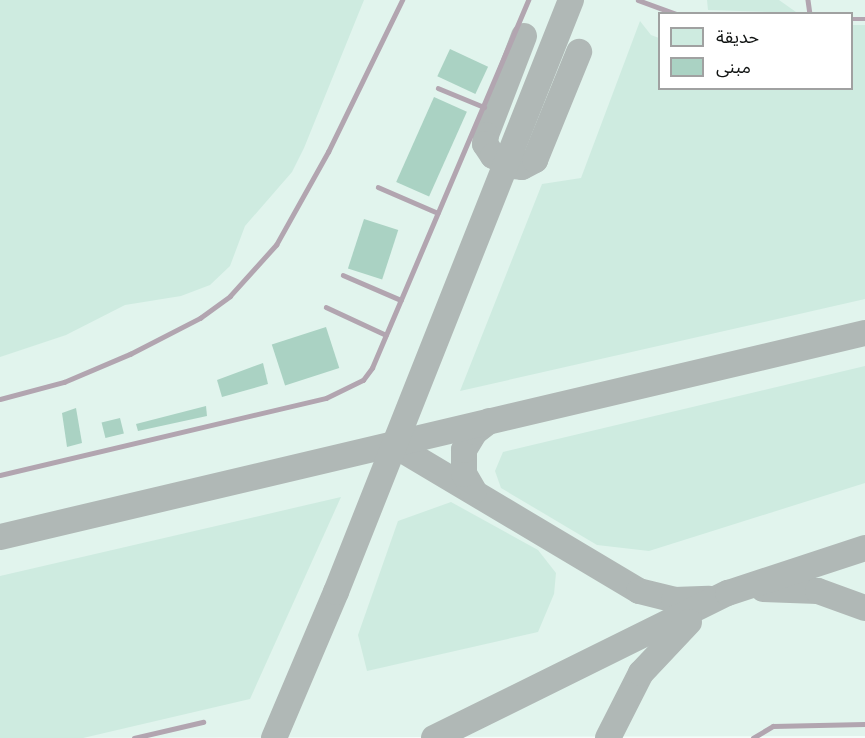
<!DOCTYPE html>
<meta charset="utf-8">
<style>
body{margin:0}
#map{position:relative;width:865px;height:738px;overflow:hidden;background:#f3fcf9;font-family:"DM Sans","Noto Sans Arabic",sans-serif}
div>[style]{position:absolute}
.built>*{inset:0;background:#e1f4ed}
.green>*{inset:0;background:#ceebe0}
.taxiway>*{height:26px;margin:-13px;padding:0 13px;transform-origin:13px;border-radius:13px;background:#b0b8b6}
.building>*{inset:0;background:#aad2c3;transform-origin:0 0}
.lane>*{height:4.5px;margin:-2.25px;padding:0 2.25px;transform-origin:2.25px;border-radius:2.25px;background:#b2a5b0}
span{translate:-50% -50%;white-space:nowrap;text-align:center;line-height:1.15;-webkit-text-stroke:5px #fff;paint-order:stroke}
.legend{position:absolute;left:658px;top:12px;width:195px;height:78px;box-sizing:border-box;background:#fff;border:2px solid #a0a1a1;margin:0;padding:8px 10px;list-style:none;font-size:18px;color:#111413}
.legend li{display:flex;align-items:center;gap:12px;height:30px}
.legend b{width:30px;border:2px solid #a0a1a1}
</style>
<div id="map">
<div class="built">
<div style="clip-path:polygon(evenodd,0 0,865px 0,865px 736px,0 738px,0 0,660px 14px,852px 14px,852px 88px,660px 88px,660px 14px)"></div>
</div>
<div class="green">
<div style="clip-path:polygon(0 0,364px 0,304px 148px,292px 172px,245px 226px,230px 266px,210px 285px,181px 296px,125px 305px,66px 335px,0 357px)"></div>
<div style="clip-path:polygon(707px 0,779px 0,796px 12px,805px 13px,708px 10px)"></div>
<div style="clip-path:polygon(640px 21px,651px 35px,659px 38px,660px 88px,852px 88px,852px 25px,865px 25px,865px 299px,460px 391px,542px 184px,581px 178px)"></div>
<div style="clip-path:polygon(865px 366px,865px 483px,649px 551px,597px 545px,501px 488px,495px 471px,503px 452px)"></div>
<div style="clip-path:polygon(341px 497px,250px 699px,83px 738px,0 738px,0 576px)"></div>
<div style="clip-path:polygon(451px 502px,538px 550px,556px 573px,554px 594px,538px 632px,367px 671px,358px 635px,398px 521px)"></div>
</div>
<div class="taxiway">
<div style="left:524px;top:36px;width:106px;rotate:111deg"></div>
<div style="left:486px;top:135px;width:9px;rotate:96deg"></div>
<div style="left:485px;top:144px;width:14px;rotate:56deg"></div>
<div style="left:493px;top:156px;width:22px;rotate:27deg"></div>
<div style="left:513px;top:166px;width:9px;rotate:6deg"></div>
<div style="left:522px;top:167px;width:15px;rotate:-28deg"></div>
<div style="left:535px;top:160px;width:117px;rotate:-67.8deg"></div>
<div style="left:394px;top:445px;width:285px;rotate:30.8deg"></div>
<div style="left:639px;top:591px;width:36px;rotate:14deg"></div>
<div style="left:674px;top:600px;width:35px;rotate:-2deg"></div>
<div style="left:474px;top:491px;width:20px;rotate:-120deg"></div>
<div style="left:464px;top:474px;width:24px;rotate:-90deg"></div>
<div style="left:464px;top:450px;width:21px;rotate:-59deg"></div>
<div style="left:475px;top:432px;width:18px;rotate:-38deg"></div>
<div style="left:0;top:537px;width:889px;rotate:-13.27deg"></div>
<div style="left:763px;top:589px;width:55px;rotate:2.1deg"></div>
<div style="left:818px;top:591px;width:50px;rotate:19.9deg"></div>
<div style="left:274px;top:738px;width:159px;rotate:-67deg"></div>
<div style="left:336px;top:592px;width:637px;rotate:-68.35deg"></div>
<div style="left:434px;top:738px;width:328px;rotate:-26.3deg"></div>
<div style="left:728px;top:593px;width:144px;rotate:-18.2deg"></div>
<div style="left:608px;top:738px;width:73px;rotate:-63.1deg"></div>
<div style="left:641px;top:673px;width:70px;rotate:-46.7deg"></div>
</div>
<div class="building">
<div style="left:450px;top:49px;width:42px;height:30px;rotate:25deg"></div>
<div style="left:434px;top:97px;width:36px;height:93px;rotate:24deg"></div>
<div style="left:364px;top:219px;width:36px;height:52px;rotate:18deg"></div>
<div style="left:326px;top:327px;width:43px;height:57px;rotate:72deg"></div>
<div style="clip-path:polygon(263px 363px,268px 384px,222px 397px,217px 380px)"></div>
<div style="clip-path:polygon(206px 406px,207px 416px,138px 431px,136px 424px)"></div>
<div style="clip-path:polygon(76px 408px,82px 443px,67px 447px,62px 413px)"></div>
<div style="left:120px;top:418px;width:16px;height:19px;rotate:76deg"></div>
</div>
<div class="lane">
<div style="left:638px;top:0;width:40px;rotate:20.2deg"></div>
<div style="left:808px;top:0;width:14px;rotate:82deg"></div>
<div style="left:852px;top:19px;width:13px"></div>
<div style="left:438px;top:88px;width:50px;rotate:22.4deg"></div>
<div style="left:378px;top:187px;width:65px;rotate:23.4deg"></div>
<div style="left:343px;top:275px;width:63px;rotate:23.3deg"></div>
<div style="left:326px;top:307px;width:66px;rotate:25deg"></div>
<div style="left:0;top:399px;width:66px;rotate:-14.9deg"></div>
<div style="left:64px;top:382px;width:72px;rotate:-23deg"></div>
<div style="left:130px;top:354px;width:79px;rotate:-27.2deg"></div>
<div style="left:200px;top:318px;width:37px;rotate:-36deg"></div>
<div style="left:230px;top:296px;width:69px;rotate:-48deg"></div>
<div style="left:276px;top:245px;width:107px;rotate:-60.8deg"></div>
<div style="left:328px;top:152px;width:169px;rotate:-64deg"></div>
<div style="left:0;top:475px;width:335px;rotate:-13.3deg"></div>
<div style="left:326px;top:398px;width:41px;rotate:-25.9deg"></div>
<div style="left:363px;top:380px;width:15px;rotate:-53deg"></div>
<div style="left:372px;top:368px;width:400px;rotate:-67deg"></div>
<div style="left:134px;top:738px;width:71px;rotate:-13.1deg"></div>
<div style="left:753px;top:738px;width:23px;rotate:-31deg"></div>
<div style="left:773px;top:726px;width:92px;rotate:-1.2deg"></div>
</div>
<ul class="legend">
<li><b style="height:16px;background:#ceebe0"></b>حديقة</li>
<li><b style="height:16px;background:#aad2c3"></b>مبنى</li>
</ul>
</div>
